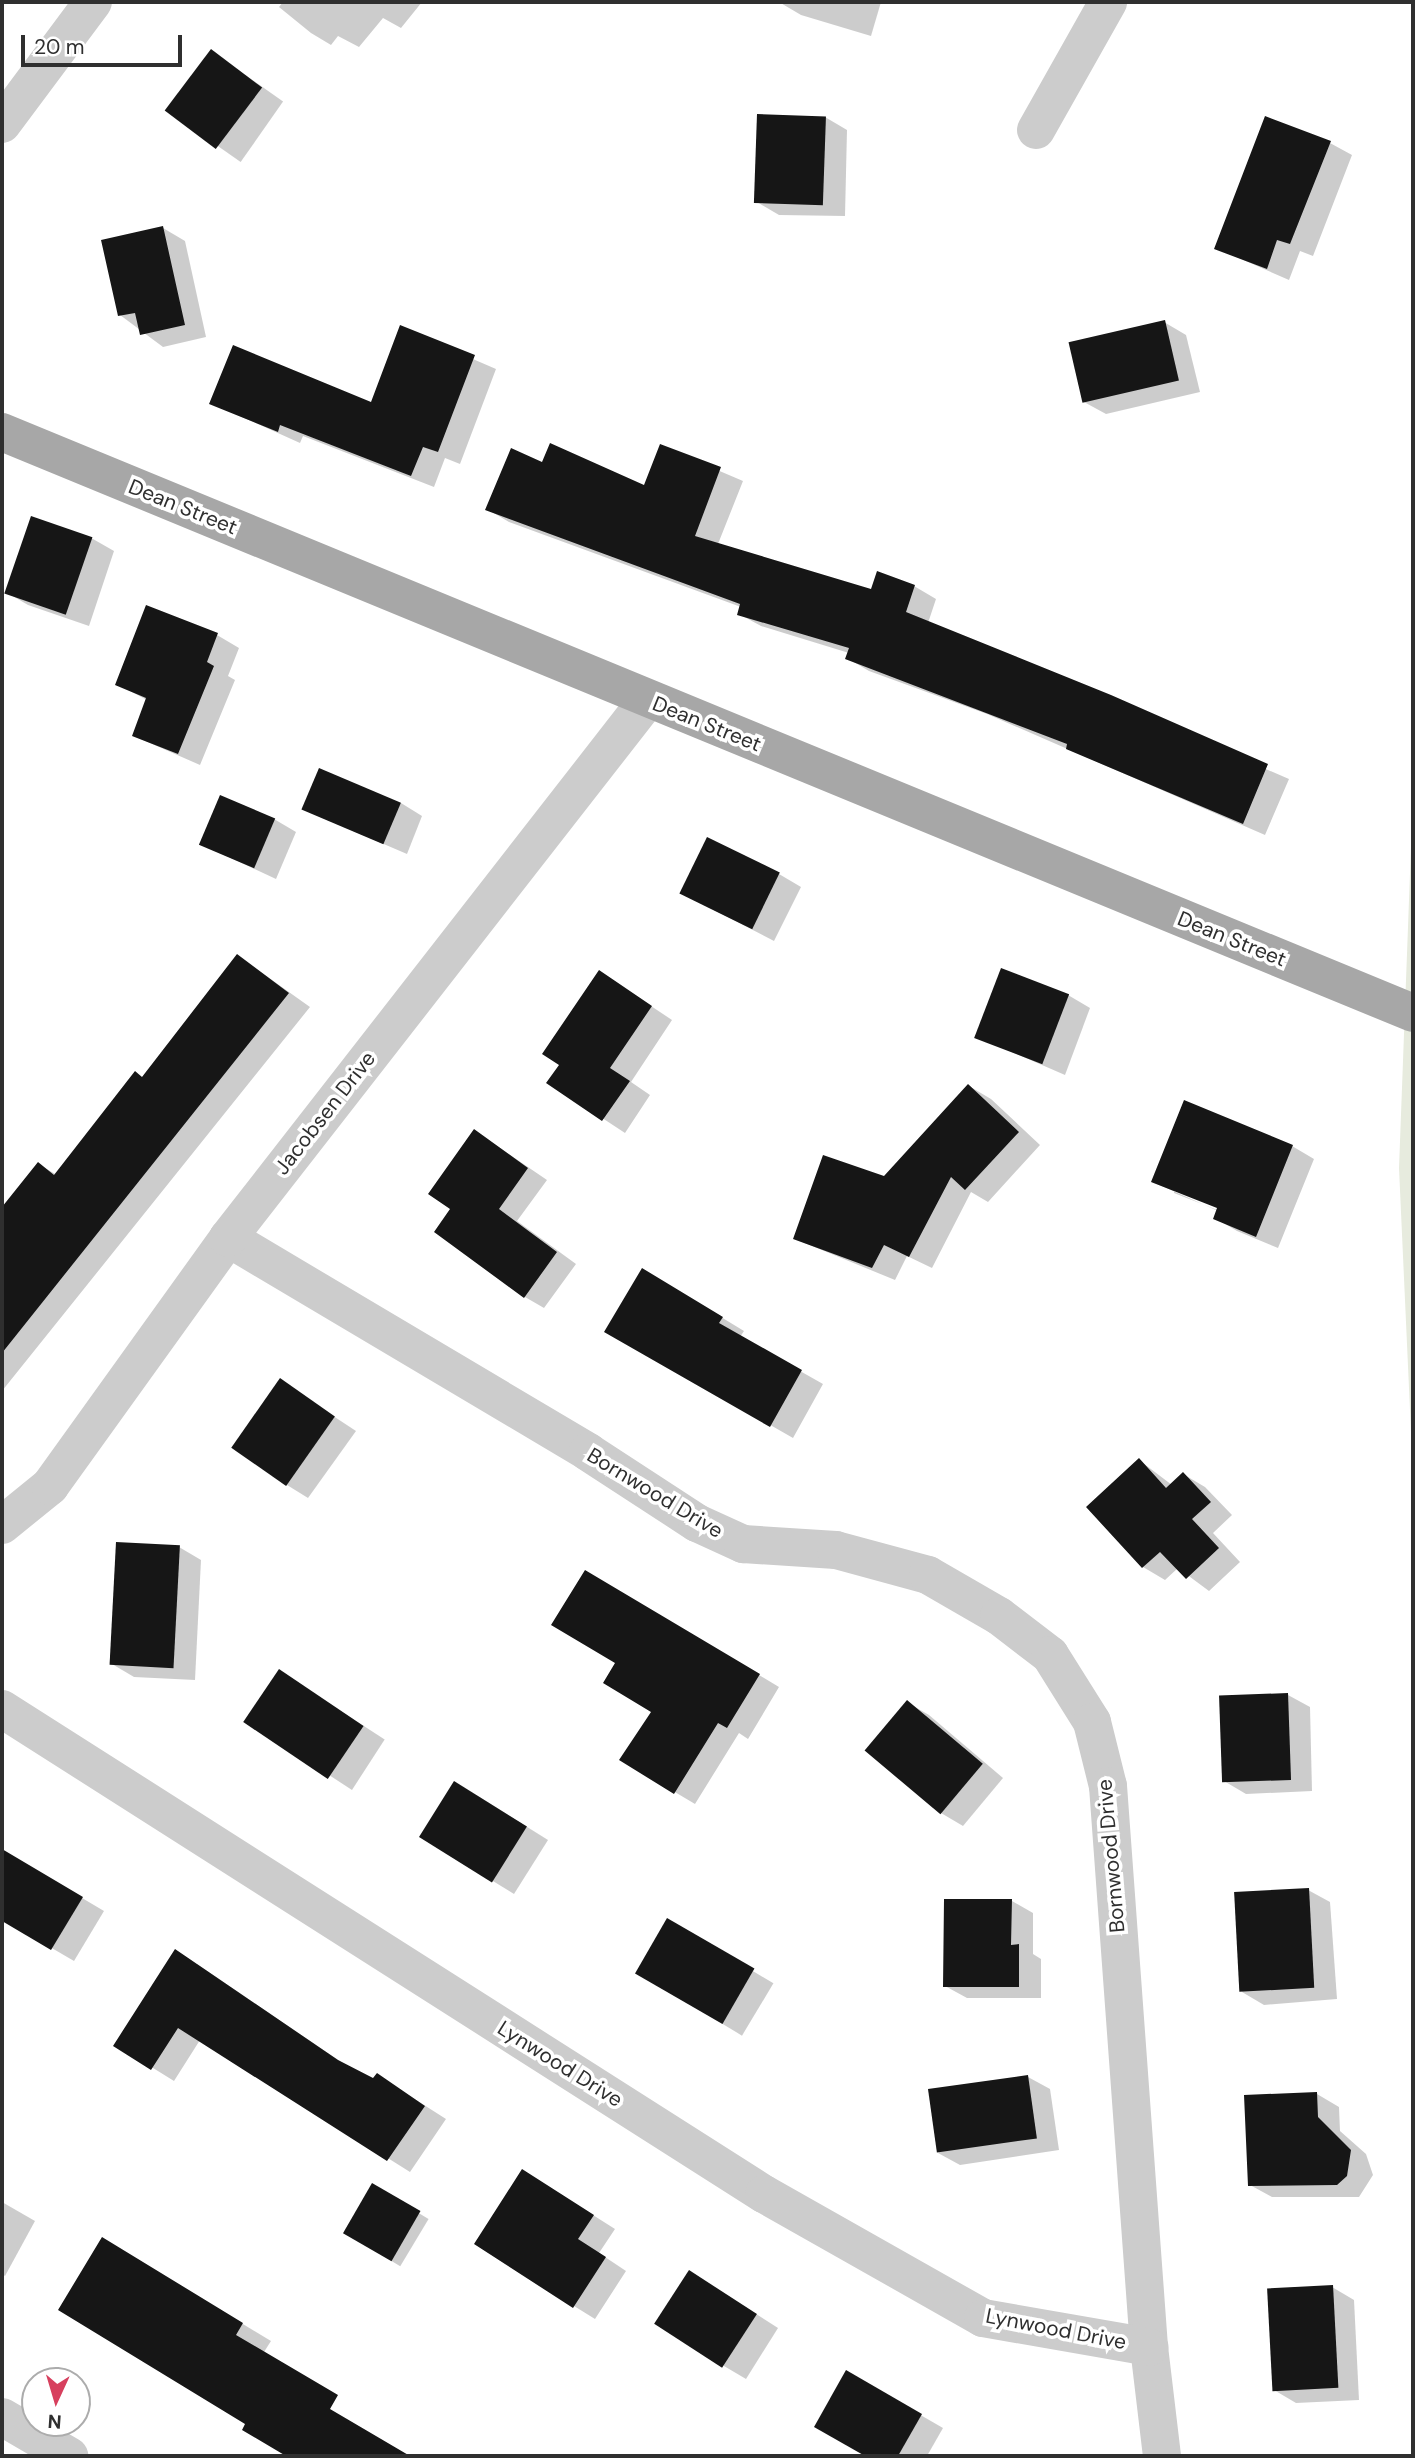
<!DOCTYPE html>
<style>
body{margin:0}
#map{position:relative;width:1415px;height:2458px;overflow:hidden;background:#fff;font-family:"DM Sans",sans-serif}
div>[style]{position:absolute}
.green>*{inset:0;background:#e7ebde}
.shadow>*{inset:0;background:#0003;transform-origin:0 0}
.building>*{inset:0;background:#161616;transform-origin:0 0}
.minor>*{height:38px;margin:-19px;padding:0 19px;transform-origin:19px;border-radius:19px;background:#ccc}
.major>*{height:38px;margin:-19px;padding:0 19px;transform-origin:19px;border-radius:19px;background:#a7a7a7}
span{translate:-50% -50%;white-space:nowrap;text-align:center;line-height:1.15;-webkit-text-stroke:7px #fff;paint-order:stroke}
.street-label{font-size:21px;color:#2f2f2f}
.frame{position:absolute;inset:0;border:4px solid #2f2f2f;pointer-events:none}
.north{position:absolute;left:21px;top:2367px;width:70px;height:70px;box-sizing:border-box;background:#fff;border:2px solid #acacac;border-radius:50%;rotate:184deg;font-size:19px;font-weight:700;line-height:28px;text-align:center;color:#2f2f2f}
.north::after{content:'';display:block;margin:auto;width:24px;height:32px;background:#d7405e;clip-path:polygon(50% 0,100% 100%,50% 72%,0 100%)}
.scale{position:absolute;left:21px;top:35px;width:161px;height:32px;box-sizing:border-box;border:4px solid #2f2f2f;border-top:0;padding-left:9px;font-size:21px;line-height:24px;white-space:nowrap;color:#2f2f2f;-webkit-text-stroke:5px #fff;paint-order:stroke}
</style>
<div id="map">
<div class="green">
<div style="clip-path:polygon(1413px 793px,1413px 1476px,1399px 1168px)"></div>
</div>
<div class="shadow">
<div style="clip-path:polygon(283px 2px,422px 2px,401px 28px,383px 18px,359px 47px,338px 36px,331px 45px,311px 33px,279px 7px)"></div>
<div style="clip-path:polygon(779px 2px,881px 2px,871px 36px,801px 15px)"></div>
<div style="left:211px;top:51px;width:88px;height:74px;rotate:35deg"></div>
<div style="clip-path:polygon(825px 117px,847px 130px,845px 216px,779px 215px,757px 202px)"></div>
<div style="clip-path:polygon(1330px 143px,1352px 155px,1313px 256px,1300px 251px,1289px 280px,1216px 248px)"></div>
<div style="clip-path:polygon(163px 228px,185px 241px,206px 337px,163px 347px,120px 315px)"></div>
<div style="clip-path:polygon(1164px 322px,1186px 335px,1200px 392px,1106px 414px,1084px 402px)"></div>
<div style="clip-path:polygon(401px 328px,496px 369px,460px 464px,445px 458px,434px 487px,303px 436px,300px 443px,211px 403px,372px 404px)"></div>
<div style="clip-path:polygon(661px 446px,743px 481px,718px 544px,872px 591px,914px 586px,936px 599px,928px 623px,1289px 779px,1265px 835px,987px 714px,869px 671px,847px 658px,849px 653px,761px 626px,739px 614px,741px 607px,509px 522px,487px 509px,543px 465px,645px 487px)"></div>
<div style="clip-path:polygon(32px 518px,93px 539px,114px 551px,89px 626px,28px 605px,6px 592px)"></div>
<div style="clip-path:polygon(217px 635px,239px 648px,228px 676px,235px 680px,200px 765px,134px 736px,147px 700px,117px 684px)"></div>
<div style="clip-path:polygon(401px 803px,422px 816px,407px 854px,302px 809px)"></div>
<div style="clip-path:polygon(274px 819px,296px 832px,276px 879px,201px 844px)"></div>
<div style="clip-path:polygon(779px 874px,801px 887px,774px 941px,681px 893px)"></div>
<div style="clip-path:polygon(238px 956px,310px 1007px,2px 1391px,2px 1252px,6px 1247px,2px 1243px,2px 1210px,38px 1164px,57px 1175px,143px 1078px)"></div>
<div style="clip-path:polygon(600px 972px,672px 1020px,631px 1082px,650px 1095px,625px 1133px,549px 1083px,561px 1065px)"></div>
<div style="clip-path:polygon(1068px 995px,1090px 1008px,1065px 1075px,977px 1037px)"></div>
<div style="clip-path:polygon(969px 1086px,991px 1099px,1040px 1145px,988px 1202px,971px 1192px,932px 1268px,907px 1256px,895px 1280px,795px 1239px,884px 1178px)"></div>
<div style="clip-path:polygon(475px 1131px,547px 1180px,517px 1221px,576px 1264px,544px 1308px,525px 1297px,452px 1209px)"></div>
<div style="clip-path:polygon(evenodd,1292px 1146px,1314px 1159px,1278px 1248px,1237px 1231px,1215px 1218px,1218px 1211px,1153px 1182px,1292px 1146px,1174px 1189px,1226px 1210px,1225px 1213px,1174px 1193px,1174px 1189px)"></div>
<div style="clip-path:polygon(665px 1283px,744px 1331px,740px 1337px,823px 1384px,793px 1438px,606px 1331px)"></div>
<div style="clip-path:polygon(280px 1381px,356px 1431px,308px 1498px,287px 1485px)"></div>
<div style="clip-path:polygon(1139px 1460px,1172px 1485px,1183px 1474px,1205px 1487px,1232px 1515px,1213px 1533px,1240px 1562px,1209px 1591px,1178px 1568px,1165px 1580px,1143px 1567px,1088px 1507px)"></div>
<div style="clip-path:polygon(179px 1547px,201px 1560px,195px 1680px,134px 1677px,112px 1664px)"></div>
<div style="clip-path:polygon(586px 1572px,779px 1687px,748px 1739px,739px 1733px,695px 1804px,621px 1760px,653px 1711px,617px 1662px)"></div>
<div style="left:279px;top:1671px;width:126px;height:60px;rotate:33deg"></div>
<div style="clip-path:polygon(1288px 1695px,1310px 1707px,1312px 1791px,1246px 1794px,1224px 1781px)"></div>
<div style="clip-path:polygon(908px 1703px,929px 1715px,1003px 1778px,963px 1826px,941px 1813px,867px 1750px)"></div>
<div style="clip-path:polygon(476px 1795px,548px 1840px,514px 1894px,421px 1837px)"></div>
<div style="clip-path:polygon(13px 1857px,104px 1911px,74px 1961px,2px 1919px,2px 1877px)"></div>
<div style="clip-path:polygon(1308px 1890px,1330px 1902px,1337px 1999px,1264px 2005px,1242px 1992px)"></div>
<div style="clip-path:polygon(1012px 1901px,1033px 1913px,1033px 1954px,1041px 1959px,1041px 1998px,967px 1998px,945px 1986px)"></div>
<div style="left:668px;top:1920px;width:123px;height:61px;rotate:31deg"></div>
<div style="clip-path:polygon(197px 1964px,353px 2070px,373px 2081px,377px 2075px,446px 2119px,410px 2172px,200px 2040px,174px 2081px,116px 2045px)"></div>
<div style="clip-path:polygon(1028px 2077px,1050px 2089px,1059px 2150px,960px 2165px,938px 2153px)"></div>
<div style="clip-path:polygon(1317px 2094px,1339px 2107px,1340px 2131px,1366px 2154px,1373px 2175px,1359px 2197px,1272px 2197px,1250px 2185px)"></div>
<div style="clip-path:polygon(544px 2184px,615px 2229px,599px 2253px,626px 2271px,595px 2319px,574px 2306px)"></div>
<div style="left:372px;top:2185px;width:66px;height:55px;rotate:31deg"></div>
<div style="clip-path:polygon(2px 2202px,35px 2221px,5px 2276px,2px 2274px)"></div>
<div style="clip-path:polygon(131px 2256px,271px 2341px,264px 2352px,60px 2309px)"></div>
<div style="clip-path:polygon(711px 2285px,778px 2328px,746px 2379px,724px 2366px)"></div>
<div style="clip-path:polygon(1332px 2287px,1354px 2300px,1359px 2400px,1296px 2403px,1274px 2390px)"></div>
<div style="clip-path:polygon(846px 2372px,943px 2428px,927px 2456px,868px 2456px,816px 2427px)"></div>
</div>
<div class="building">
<div style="left:211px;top:49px;width:64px;height:77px;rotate:37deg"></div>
<div style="left:757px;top:114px;width:69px;height:89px;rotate:2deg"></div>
<div style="clip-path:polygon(1265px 116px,1331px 141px,1290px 244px,1277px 240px,1267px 269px,1214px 249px)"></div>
<div style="clip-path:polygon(163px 226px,185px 325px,140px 335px,135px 313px,118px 316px,101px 240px)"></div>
<div style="left:1165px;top:320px;width:62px;height:99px;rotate:77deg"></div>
<div style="clip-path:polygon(400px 325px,475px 355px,438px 452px,423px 447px,411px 476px,280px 425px,278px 432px,209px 404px,233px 345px,371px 402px)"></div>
<div style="clip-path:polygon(550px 443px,644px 485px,660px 444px,721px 467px,695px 536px,871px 589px,877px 571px,915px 585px,906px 612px,1111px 695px,1268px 764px,1243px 824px,1066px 749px,1067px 744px,845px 659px,849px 648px,737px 615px,740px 604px,485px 510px,511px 448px,542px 462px)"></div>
<div style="left:31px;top:516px;width:65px;height:82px;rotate:19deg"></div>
<div style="clip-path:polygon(146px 605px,218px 633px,207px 662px,214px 666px,178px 754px,132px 736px,146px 698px,115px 685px)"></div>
<div style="left:319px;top:768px;width:89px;height:45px;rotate:23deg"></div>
<div style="left:220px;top:795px;width:60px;height:54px;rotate:23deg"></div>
<div style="left:707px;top:837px;width:81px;height:63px;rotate:26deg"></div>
<div style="clip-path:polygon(237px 954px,289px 993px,2px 1353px,2px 1207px,38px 1162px,54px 1175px,135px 1071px,142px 1077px)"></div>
<div style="left:1001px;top:968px;width:73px;height:75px;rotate:21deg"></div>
<div style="clip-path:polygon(599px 970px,652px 1006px,610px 1068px,630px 1081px,602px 1121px,546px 1083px,559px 1065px,542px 1054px)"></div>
<div style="clip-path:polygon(968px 1084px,1019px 1132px,965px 1190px,951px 1177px,909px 1257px,884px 1245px,872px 1268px,793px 1239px,823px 1155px,884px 1176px)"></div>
<div style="clip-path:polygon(1184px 1100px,1293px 1145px,1256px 1237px,1213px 1219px,1217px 1208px,1151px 1182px)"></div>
<div style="clip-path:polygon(474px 1129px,528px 1168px,499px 1209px,557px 1252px,524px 1298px,434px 1232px,450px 1209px,428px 1194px)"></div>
<div style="clip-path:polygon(642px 1268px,723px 1317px,719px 1323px,802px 1370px,770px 1427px,604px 1332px)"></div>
<div style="left:280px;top:1378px;width:67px;height:85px;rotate:35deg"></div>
<div style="clip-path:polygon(1139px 1458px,1166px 1488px,1183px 1472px,1211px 1502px,1192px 1519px,1219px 1548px,1186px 1579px,1160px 1552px,1142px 1568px,1086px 1507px)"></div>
<div style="left:116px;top:1542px;width:64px;height:123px;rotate:3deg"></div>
<div style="clip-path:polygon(585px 1570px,760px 1674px,727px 1728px,718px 1723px,674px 1794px,619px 1760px,651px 1712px,603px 1683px,615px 1663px,551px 1625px)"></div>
<div style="left:279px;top:1669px;width:102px;height:64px;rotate:34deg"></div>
<div style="left:1288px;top:1693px;width:87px;height:69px;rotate:88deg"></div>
<div style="left:907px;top:1700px;width:99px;height:66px;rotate:40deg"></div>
<div style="left:454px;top:1781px;width:86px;height:66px;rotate:32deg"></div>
<div style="clip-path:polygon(2px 1849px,83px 1897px,51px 1950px,2px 1921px)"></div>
<div style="left:1309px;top:1888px;width:100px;height:75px;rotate:87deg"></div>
<div style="clip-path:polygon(944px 1899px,1012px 1899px,1011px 1945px,1019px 1944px,1019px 1987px,943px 1987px)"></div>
<div style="left:667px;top:1918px;width:101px;height:64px;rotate:30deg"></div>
<div style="clip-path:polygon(175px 1949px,338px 2060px,373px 2078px,377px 2073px,425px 2106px,387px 2161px,178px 2028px,151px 2070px,113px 2046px)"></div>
<div style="left:1028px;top:2075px;width:64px;height:101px;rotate:82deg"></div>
<div style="clip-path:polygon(1317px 2092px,1318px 2117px,1351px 2150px,1347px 2176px,1337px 2185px,1248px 2186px,1244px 2095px)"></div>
<div style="clip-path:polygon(522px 2169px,594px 2215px,578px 2239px,606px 2257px,573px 2308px,474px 2244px)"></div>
<div style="left:372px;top:2183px;width:56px;height:58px;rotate:30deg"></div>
<div style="clip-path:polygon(102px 2237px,243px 2323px,236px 2335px,338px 2395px,330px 2409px,410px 2456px,286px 2456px,242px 2430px,245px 2424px,58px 2310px)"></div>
<div style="left:689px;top:2270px;width:81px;height:64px;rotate:33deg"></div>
<div style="left:1333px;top:2285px;width:103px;height:66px;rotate:87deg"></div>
<div style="clip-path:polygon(846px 2370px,922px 2414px,898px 2456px,865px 2456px,814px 2427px)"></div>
</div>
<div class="minor">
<div style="left:2px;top:124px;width:152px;rotate:-53.3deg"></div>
<div style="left:1036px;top:130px;width:147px;rotate:-60.6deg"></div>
<div style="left:228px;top:1238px;width:419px;rotate:30.7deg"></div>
<div style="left:588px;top:1452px;width:130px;rotate:33.1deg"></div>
<div style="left:697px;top:1523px;width:51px;rotate:24.5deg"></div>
<div style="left:743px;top:1544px;width:93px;rotate:3.7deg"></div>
<div style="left:836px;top:1550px;width:95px;rotate:15.2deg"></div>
<div style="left:928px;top:1575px;width:82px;rotate:30deg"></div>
<div style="left:999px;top:1616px;width:64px;rotate:37.4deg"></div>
<div style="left:1050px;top:1655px;width:79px;rotate:57.9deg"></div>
<div style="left:1092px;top:1722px;width:66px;rotate:76deg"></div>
<div style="left:1108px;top:1786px;width:562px;rotate:85.82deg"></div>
<div style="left:1149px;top:2347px;width:110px;rotate:83.2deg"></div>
<div style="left:2px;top:1525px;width:62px;rotate:-39.1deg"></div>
<div style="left:50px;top:1486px;width:305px;rotate:-54.3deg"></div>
<div style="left:228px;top:1238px;width:683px;rotate:-52.07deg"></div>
<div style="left:2px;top:1709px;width:903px;rotate:32.48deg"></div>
<div style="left:764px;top:2194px;width:252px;rotate:29.5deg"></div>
<div style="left:983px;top:2318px;width:169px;rotate:9.9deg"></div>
<div style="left:2px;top:2417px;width:78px;rotate:30.2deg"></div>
</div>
<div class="major">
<div style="left:2px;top:432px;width:1526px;rotate:22.38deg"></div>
</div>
<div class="street-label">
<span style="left:183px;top:507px;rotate:22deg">Dean Street</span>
<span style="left:707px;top:724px;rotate:22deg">Dean Street</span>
<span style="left:1232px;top:939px;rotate:22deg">Dean Street</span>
<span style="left:325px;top:1113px;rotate:-52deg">Jacobsen Drive</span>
<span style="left:655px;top:1493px;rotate:31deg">Bornwood Drive</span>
<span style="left:1111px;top:1856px;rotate:-95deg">Bornwood Drive</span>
<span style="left:560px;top:2064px;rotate:32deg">Lynwood Drive</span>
<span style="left:1056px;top:2329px;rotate:11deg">Lynwood Drive</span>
</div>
<div class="frame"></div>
<div class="north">N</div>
<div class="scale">20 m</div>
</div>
